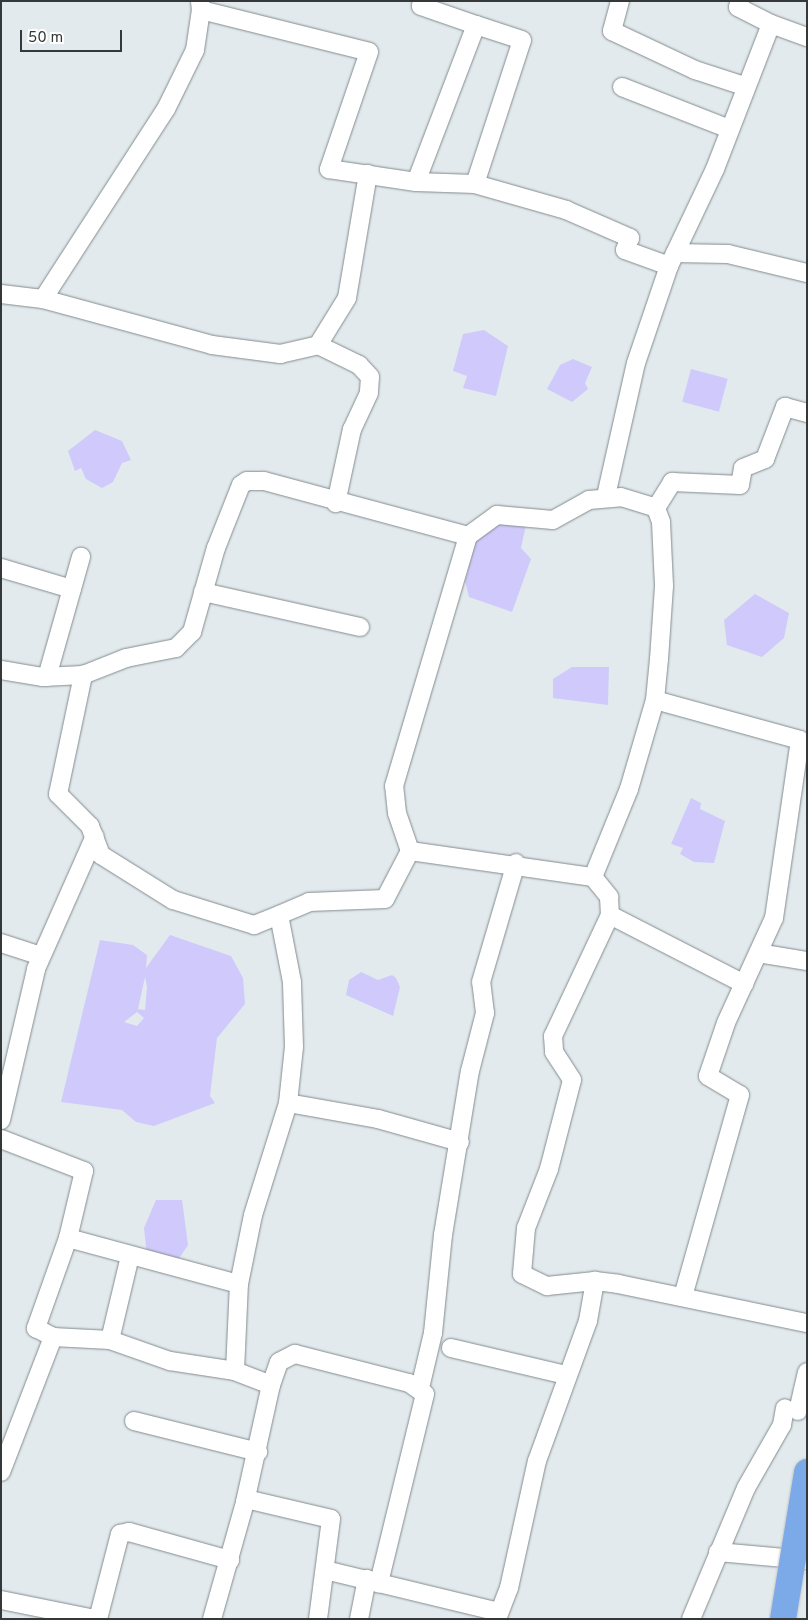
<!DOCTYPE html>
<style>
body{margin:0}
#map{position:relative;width:808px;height:1620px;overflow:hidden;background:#e2eaed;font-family:Overpass,sans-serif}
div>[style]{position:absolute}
.water>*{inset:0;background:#cfcafb;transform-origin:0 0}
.roads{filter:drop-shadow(0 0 1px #838b8e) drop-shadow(0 0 1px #838b8e)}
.minor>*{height:18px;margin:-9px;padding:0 9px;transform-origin:9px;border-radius:9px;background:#fff}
.bridges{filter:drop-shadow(0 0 1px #c6c7c8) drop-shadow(0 0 1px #c6c7c8)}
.highway-bridge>*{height:26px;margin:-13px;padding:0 13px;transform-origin:13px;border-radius:13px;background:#7ca9e7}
span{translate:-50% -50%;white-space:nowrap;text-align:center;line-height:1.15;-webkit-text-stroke:4.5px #fff;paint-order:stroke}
.frame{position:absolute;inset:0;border:2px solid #353839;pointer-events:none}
.scale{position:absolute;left:20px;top:30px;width:102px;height:22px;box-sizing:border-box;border:2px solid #353839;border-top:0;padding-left:6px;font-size:15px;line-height:18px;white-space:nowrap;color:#353839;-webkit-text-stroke:4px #fff;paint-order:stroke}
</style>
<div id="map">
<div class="water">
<div style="clip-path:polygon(484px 330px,508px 346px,496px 396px,463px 388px,467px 376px,453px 371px,463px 334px)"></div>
<div style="clip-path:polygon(573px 359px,592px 367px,585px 383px,588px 389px,572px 402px,547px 389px,560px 365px)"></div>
<div style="left:691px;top:369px;width:38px;height:34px;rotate:15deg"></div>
<div style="clip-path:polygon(95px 430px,122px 441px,131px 460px,122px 463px,113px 482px,102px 488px,86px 479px,81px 468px,75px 471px,68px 451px)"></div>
<div style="clip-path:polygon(492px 523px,526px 525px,521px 548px,531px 559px,512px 612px,469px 597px,465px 581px,476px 541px)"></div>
<div style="clip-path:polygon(755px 594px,789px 613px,784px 638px,762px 657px,727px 645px,724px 620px)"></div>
<div style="clip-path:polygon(572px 667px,609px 667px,608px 705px,553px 698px,553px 679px)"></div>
<div style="clip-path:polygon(691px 798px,701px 803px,700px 809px,725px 821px,714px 863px,694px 862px,680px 854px,683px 848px,671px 844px)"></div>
<div style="clip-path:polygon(evenodd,170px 935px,231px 956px,243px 978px,245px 1004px,217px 1038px,210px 1096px,215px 1103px,154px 1126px,136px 1122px,122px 1110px,61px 1102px,100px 940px,133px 945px,147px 955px,146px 968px,170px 935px,145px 977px,147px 987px,145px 1010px,138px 1009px,145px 977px,170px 935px,137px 1012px,144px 1018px,137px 1026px,124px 1022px,137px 1012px)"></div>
<div style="clip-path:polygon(361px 972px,378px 980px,392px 975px,396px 978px,400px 987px,393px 1016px,346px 995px,349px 980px)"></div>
<div style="clip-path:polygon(156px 1200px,182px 1200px,188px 1245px,176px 1263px,147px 1256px,144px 1228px)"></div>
</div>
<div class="roads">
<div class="minor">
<div style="left:200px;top:1px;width:9px;rotate:84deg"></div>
<div style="left:201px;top:10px;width:173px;rotate:14deg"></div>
<div style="left:369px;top:52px;width:124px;rotate:108.9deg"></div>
<div style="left:329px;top:169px;width:88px;rotate:8.5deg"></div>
<div style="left:422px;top:1px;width:5px;rotate:101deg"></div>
<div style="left:421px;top:6px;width:58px;rotate:19.1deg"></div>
<div style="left:476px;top:25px;width:168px;rotate:110.9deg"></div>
<div style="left:416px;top:182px;width:59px;rotate:1.9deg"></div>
<div style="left:475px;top:184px;width:95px;rotate:15.9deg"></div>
<div style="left:566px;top:210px;width:70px;rotate:23.6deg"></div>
<div style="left:630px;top:238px;width:13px;rotate:113deg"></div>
<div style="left:625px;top:250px;width:47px;rotate:20deg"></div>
<div style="left:620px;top:1px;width:31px;rotate:105deg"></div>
<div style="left:612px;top:31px;width:92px;rotate:25.2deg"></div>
<div style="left:695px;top:70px;width:52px;rotate:18.1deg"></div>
<div style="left:771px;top:24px;width:38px;rotate:20deg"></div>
<div style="left:622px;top:87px;width:115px;rotate:21.4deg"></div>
<div style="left:475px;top:184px;width:151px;rotate:-71.9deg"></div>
<div style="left:522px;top:40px;width:48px;rotate:-161.9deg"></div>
<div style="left:675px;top:253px;width:53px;rotate:1.1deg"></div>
<div style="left:728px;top:254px;width:81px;rotate:13.5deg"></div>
<div style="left:1px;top:294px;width:42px;rotate:6.8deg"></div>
<div style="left:43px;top:299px;width:175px;rotate:15.2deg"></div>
<div style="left:212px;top:345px;width:69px;rotate:7.5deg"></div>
<div style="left:280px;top:354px;width:39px;rotate:-13deg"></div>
<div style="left:318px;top:345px;width:46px;rotate:26deg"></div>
<div style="left:359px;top:365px;width:16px;rotate:47deg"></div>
<div style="left:370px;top:377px;width:16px;rotate:94deg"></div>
<div style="left:369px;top:393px;width:40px;rotate:115deg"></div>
<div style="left:352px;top:429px;width:76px;rotate:102.2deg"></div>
<div style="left:43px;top:299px;width:226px;rotate:-57.1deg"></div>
<div style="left:166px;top:109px;width:66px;rotate:-63.8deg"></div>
<div style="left:195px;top:50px;width:40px;rotate:-81.5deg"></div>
<div style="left:318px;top:345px;width:55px;rotate:-58.3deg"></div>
<div style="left:347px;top:298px;width:126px;rotate:-80.4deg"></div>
<div style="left:606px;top:496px;width:136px;rotate:-77.3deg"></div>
<div style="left:636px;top:363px;width:102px;rotate:-71.2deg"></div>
<div style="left:669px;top:266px;width:107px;rotate:-64.6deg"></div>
<div style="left:715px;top:169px;width:155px;rotate:-68.9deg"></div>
<div style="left:771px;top:24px;width:37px;rotate:-153deg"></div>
<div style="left:738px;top:7px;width:6px;rotate:-72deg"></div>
<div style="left:656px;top:508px;width:31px;rotate:-58deg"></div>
<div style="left:672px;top:482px;width:68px;rotate:2.5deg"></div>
<div style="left:740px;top:485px;width:17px;rotate:-80deg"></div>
<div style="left:743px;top:468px;width:24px;rotate:-22deg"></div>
<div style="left:765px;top:459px;width:56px;rotate:-69deg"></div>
<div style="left:785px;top:407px;width:23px;rotate:15deg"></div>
<div style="left:1px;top:568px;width:74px;rotate:16.5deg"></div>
<div style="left:203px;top:592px;width:161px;rotate:12.6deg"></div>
<div style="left:1px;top:670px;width:43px;rotate:9.5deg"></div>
<div style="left:43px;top:677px;width:40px;rotate:-2.9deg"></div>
<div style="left:47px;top:677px;width:125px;rotate:-74.2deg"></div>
<div style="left:655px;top:700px;width:150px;rotate:15.4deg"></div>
<div style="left:800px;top:740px;width:180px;rotate:98.3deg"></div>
<div style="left:774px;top:918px;width:115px;rotate:114.6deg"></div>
<div style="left:726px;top:1023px;width:56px;rotate:108.8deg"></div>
<div style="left:708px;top:1076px;width:37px;rotate:31deg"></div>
<div style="left:740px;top:1095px;width:210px;rotate:105.8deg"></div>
<div style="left:410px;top:851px;width:40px;rotate:-108.9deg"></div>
<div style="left:397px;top:813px;width:27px;rotate:-96deg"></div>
<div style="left:394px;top:786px;width:261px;rotate:-73.5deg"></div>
<div style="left:468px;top:536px;width:36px;rotate:-36deg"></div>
<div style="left:497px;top:515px;width:56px;rotate:5.1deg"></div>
<div style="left:553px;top:520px;width:41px;rotate:-29.1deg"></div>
<div style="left:589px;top:500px;width:32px;rotate:-5deg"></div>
<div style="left:621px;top:497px;width:37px;rotate:17deg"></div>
<div style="left:656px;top:508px;width:15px;rotate:70deg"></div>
<div style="left:661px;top:522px;width:64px;rotate:87.3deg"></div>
<div style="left:664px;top:586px;width:73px;rotate:93.9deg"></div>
<div style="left:659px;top:659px;width:41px;rotate:95.6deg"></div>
<div style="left:655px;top:700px;width:93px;rotate:106.3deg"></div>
<div style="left:629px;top:789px;width:95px;rotate:112.2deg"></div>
<div style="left:279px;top:915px;width:33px;rotate:-23deg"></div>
<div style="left:309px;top:902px;width:76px;rotate:-2.3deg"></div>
<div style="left:385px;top:899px;width:54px;rotate:-62.5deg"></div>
<div style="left:410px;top:851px;width:185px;rotate:8.1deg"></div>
<div style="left:593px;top:877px;width:26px;rotate:51deg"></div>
<div style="left:609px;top:897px;width:18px;rotate:87deg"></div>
<div style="left:610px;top:915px;width:134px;rotate:115.2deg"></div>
<div style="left:553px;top:1036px;width:16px;rotate:86deg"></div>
<div style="left:554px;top:1052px;width:33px;rotate:57deg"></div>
<div style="left:572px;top:1080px;width:92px;rotate:104.5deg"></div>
<div style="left:549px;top:1169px;width:63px;rotate:111.3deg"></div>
<div style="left:526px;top:1228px;width:46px;rotate:95deg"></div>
<div style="left:522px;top:1274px;width:28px;rotate:26deg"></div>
<div style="left:547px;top:1286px;width:48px;rotate:-5.9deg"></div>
<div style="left:595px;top:1281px;width:23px;rotate:7deg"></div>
<div style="left:618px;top:1284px;width:193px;rotate:11.7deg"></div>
<div style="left:610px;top:915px;width:151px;rotate:27.2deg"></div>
<div style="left:1px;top:943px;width:42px;rotate:18deg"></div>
<div style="left:758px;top:953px;width:50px;rotate:9.3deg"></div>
<div style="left:288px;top:1103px;width:91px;rotate:10.1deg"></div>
<div style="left:378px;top:1119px;width:85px;rotate:15.7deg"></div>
<div style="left:1px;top:1120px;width:155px;rotate:-76.9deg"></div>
<div style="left:36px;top:969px;width:145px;rotate:-66.1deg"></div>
<div style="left:1px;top:1139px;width:89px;rotate:21.1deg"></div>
<div style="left:84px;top:1171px;width:69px;rotate:103.4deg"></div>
<div style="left:68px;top:1238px;width:96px;rotate:109.6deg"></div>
<div style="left:36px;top:1328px;width:19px;rotate:28deg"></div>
<div style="left:53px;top:1337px;width:57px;rotate:3deg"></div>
<div style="left:68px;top:1238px;width:177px;rotate:15.1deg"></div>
<div style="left:130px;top:1256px;width:86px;rotate:103.4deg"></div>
<div style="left:110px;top:1340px;width:64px;rotate:19.3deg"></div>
<div style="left:170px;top:1361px;width:66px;rotate:8.7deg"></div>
<div style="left:451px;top:1348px;width:118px;rotate:13.2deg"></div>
<div style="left:271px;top:1385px;width:24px;rotate:-71deg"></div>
<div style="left:279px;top:1362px;width:18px;rotate:-27deg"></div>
<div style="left:295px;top:1354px;width:118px;rotate:14.3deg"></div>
<div style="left:409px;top:1383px;width:19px;rotate:35deg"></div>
<div style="left:425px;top:1394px;width:195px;rotate:103.7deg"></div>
<div style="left:420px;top:1388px;width:57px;rotate:-76.7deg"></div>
<div style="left:433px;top:1333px;width:99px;rotate:-84.2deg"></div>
<div style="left:443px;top:1235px;width:166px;rotate:-80.7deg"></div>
<div style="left:470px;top:1071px;width:60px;rotate:-75.5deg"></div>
<div style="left:485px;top:1013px;width:31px;rotate:-97deg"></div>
<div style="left:481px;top:982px;width:124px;rotate:-73.6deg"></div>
<div style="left:798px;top:1411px;width:40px;rotate:-77deg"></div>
<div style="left:134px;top:1421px;width:128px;rotate:14deg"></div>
<div style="left:1px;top:1472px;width:145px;rotate:-68.9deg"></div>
<div style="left:246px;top:1499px;width:87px;rotate:13.2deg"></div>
<div style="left:331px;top:1519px;width:101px;rotate:97.4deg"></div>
<div style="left:718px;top:1552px;width:89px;rotate:5.1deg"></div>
<div style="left:325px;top:1570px;width:179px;rotate:13.6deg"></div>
<div style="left:1px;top:1600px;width:96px;rotate:11.4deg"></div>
<div style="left:98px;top:1619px;width:88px;rotate:-75.5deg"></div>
<div style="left:120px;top:1534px;width:9px;rotate:-13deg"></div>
<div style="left:129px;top:1532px;width:105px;rotate:15.5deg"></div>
<div style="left:212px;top:1619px;width:122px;rotate:-74.2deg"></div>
<div style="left:245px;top:1502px;width:120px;rotate:-77.5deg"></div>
<div style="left:271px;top:1385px;width:39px;rotate:-159deg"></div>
<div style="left:235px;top:1371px;width:87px;rotate:-87.4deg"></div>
<div style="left:239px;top:1284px;width:70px;rotate:-78.5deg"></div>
<div style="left:253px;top:1215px;width:117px;rotate:-72.6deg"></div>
<div style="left:288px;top:1103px;width:56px;rotate:-83.9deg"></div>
<div style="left:294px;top:1047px;width:65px;rotate:-91.8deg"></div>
<div style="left:292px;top:982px;width:68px;rotate:-101deg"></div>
<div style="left:279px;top:915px;width:27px;rotate:158deg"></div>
<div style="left:254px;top:925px;width:85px;rotate:-162.8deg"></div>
<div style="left:173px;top:900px;width:85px;rotate:-148deg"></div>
<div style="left:101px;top:855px;width:31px;rotate:-111deg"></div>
<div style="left:90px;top:826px;width:45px;rotate:-135deg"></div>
<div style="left:58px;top:794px;width:122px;rotate:-78.1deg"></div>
<div style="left:83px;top:675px;width:46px;rotate:-21.6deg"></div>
<div style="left:126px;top:658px;width:51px;rotate:-11.3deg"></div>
<div style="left:176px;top:648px;width:23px;rotate:-45deg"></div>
<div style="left:192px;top:632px;width:87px;rotate:-74.1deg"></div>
<div style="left:216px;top:548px;width:68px;rotate:-68.4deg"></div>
<div style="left:241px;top:485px;width:7px;rotate:-34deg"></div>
<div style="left:247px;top:481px;width:17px"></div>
<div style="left:264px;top:481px;width:211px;rotate:15.1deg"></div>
<div style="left:359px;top:1619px;width:41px;rotate:-78.7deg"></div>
<div style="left:497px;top:1619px;width:33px;rotate:-69deg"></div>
<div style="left:509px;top:1588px;width:130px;rotate:-77.6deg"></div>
<div style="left:537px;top:1461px;width:149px;rotate:-70deg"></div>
<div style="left:588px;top:1321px;width:41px;rotate:-80.1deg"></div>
<div style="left:691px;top:1619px;width:142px;rotate:-67.2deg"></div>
<div style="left:746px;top:1488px;width:73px;rotate:-60.3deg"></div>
<div style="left:782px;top:1425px;width:17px;rotate:-80deg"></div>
</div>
</div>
<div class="bridges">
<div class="highway-bridge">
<div style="left:783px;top:1619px;width:149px;rotate:-80.7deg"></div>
</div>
</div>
<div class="frame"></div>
<div class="scale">50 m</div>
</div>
